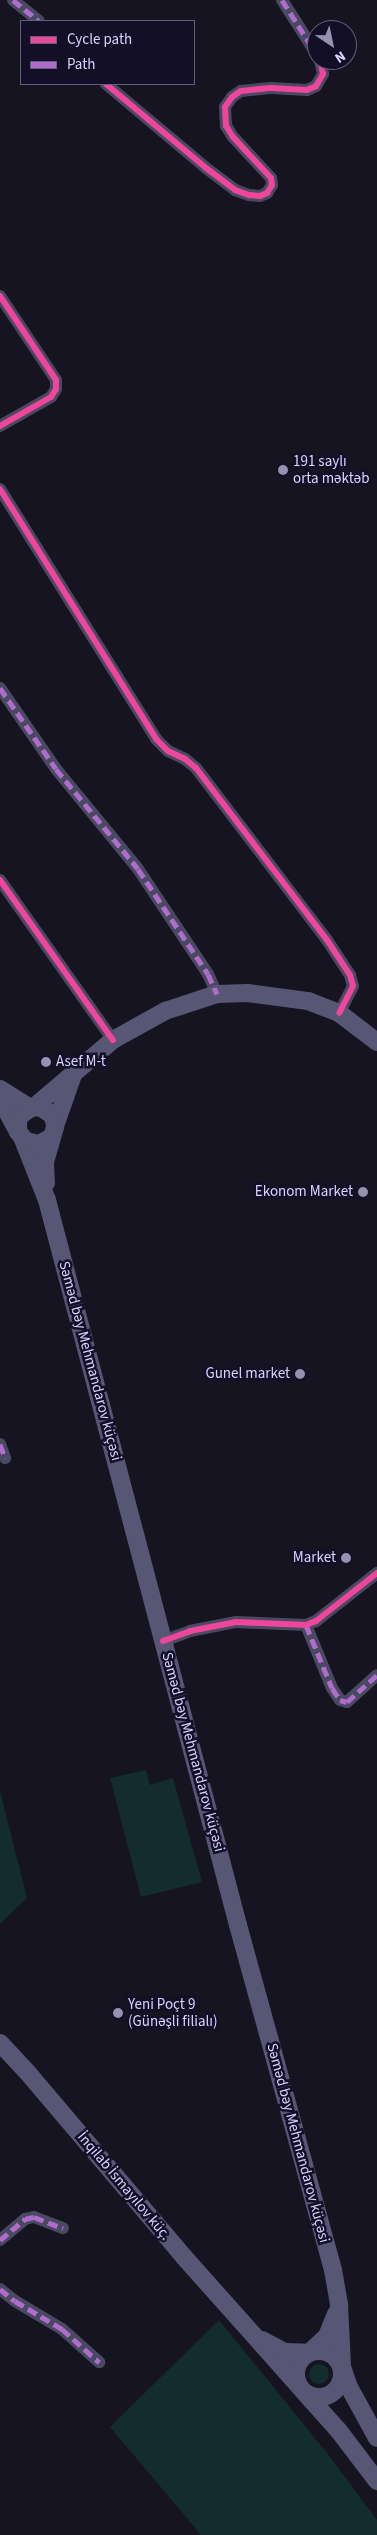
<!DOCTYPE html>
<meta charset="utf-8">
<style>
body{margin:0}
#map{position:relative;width:377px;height:2535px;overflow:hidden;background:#161421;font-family:"Source Sans 3",sans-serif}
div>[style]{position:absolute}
.green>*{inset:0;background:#132c2d}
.round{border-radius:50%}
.street>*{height:12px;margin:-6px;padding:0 6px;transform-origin:6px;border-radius:6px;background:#4a4962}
.secondary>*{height:18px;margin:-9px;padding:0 9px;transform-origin:9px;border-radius:9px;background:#575674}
.secondary>.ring{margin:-9px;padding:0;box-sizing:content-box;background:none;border:18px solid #575674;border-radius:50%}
.quiet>*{height:5px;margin-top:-2.5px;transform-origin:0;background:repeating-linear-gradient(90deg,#b06ccc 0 10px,transparent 0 15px)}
.cycleway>*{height:6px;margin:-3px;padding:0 3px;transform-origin:3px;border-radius:3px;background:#ed469a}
.dots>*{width:14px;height:14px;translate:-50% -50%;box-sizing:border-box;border:2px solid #130f26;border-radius:50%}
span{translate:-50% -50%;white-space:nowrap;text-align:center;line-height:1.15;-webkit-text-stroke:5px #130f26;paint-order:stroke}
.poi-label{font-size:15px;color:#d9d4ff}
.left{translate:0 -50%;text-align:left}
.right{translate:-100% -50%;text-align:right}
.street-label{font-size:15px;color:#d9d4ff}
.legend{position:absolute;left:20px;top:20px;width:175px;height:65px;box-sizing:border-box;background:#130f26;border:1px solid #625e7d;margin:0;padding:6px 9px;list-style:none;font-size:15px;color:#d9d4ff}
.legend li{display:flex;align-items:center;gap:10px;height:25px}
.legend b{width:25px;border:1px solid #625e7d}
.north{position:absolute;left:307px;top:20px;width:50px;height:50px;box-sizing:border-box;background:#130f26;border:1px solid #625e7d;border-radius:50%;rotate:146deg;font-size:14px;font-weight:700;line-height:20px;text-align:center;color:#d9d4ff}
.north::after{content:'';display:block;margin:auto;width:18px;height:22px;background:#9591b1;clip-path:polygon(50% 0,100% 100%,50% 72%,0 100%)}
</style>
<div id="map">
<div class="green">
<div style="clip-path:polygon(146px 1770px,150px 1785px,173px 1778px,202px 1882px,141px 1897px,110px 1778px)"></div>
<div style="clip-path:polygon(0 1791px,27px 1898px,0 1924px)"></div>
<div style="clip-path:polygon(219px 2320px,327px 2453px,377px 2520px,377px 2535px,201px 2535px,110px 2427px)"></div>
<div class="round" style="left:309px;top:2364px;width:20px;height:20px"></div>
</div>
<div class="street">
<div style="left:13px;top:0;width:33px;rotate:39deg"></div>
<div style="left:282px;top:0;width:65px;rotate:57.5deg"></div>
<div style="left:106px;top:84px;width:131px;rotate:40deg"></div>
<div style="left:206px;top:168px;width:36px;rotate:37deg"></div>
<div style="left:235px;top:190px;width:15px;rotate:20deg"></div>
<div style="left:249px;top:195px;width:11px;rotate:5deg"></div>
<div style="left:260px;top:196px;width:8px;rotate:-23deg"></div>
<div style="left:267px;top:193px;width:9px;rotate:-58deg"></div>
<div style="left:272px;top:185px;width:7px;rotate:-98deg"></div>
<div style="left:271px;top:178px;width:56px;rotate:-132.8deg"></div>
<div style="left:233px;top:137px;width:13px;rotate:-122deg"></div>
<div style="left:226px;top:126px;width:19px;rotate:-93deg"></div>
<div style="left:225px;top:107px;width:12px;rotate:-55deg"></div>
<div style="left:232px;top:97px;width:11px;rotate:-34deg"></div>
<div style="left:241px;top:91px;width:30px;rotate:-6deg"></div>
<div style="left:271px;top:88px;width:36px;rotate:3deg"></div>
<div style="left:307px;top:90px;width:10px;rotate:-24deg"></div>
<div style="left:316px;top:86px;width:14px;rotate:-60deg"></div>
<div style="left:323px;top:74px;width:14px;rotate:-102deg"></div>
<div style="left:0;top:296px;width:101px;rotate:56.3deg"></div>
<div style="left:56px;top:380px;width:9px;rotate:90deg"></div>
<div style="left:56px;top:389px;width:9px;rotate:122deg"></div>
<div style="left:51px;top:397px;width:59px;rotate:150.4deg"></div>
<div style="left:0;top:489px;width:295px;rotate:58deg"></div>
<div style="left:156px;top:739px;width:17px;rotate:45deg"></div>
<div style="left:168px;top:751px;width:19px;rotate:25deg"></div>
<div style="left:185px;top:759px;width:14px;rotate:39deg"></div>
<div style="left:196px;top:768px;width:216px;rotate:52.7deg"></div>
<div style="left:327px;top:940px;width:42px;rotate:56.7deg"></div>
<div style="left:350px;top:975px;width:11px;rotate:75deg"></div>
<div style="left:353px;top:986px;width:30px;rotate:117deg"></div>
<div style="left:0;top:688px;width:98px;rotate:55.3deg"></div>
<div style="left:56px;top:769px;width:129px;rotate:50.6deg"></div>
<div style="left:138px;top:869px;width:126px;rotate:56.3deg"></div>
<div style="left:208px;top:974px;width:22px;rotate:66deg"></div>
<div style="left:0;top:880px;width:196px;rotate:54.8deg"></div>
<div style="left:0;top:1444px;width:15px;rotate:70deg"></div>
<div style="left:306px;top:1625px;width:68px;rotate:67.6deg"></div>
<div style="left:332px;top:1688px;width:14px;rotate:56deg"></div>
<div style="left:340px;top:1700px;width:7px;rotate:16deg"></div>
<div style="left:347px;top:1702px;width:40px;rotate:-42deg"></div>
<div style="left:163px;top:1641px;width:29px;rotate:-20deg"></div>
<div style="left:190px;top:1631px;width:47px;rotate:-11.1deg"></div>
<div style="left:236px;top:1622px;width:70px;rotate:2.5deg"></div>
<div style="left:306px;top:1625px;width:11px;rotate:-22deg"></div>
<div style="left:316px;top:1621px;width:78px;rotate:-38.2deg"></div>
<div style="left:0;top:2240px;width:33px;rotate:-40deg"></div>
<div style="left:25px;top:2219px;width:9px;rotate:-13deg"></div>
<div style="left:34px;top:2217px;width:31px;rotate:21deg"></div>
<div style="left:0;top:2289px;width:19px;rotate:39deg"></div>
<div style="left:15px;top:2301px;width:55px;rotate:30.8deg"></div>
<div style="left:62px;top:2329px;width:50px;rotate:41.7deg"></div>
</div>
<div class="secondary">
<div style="left:0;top:1089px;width:36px;rotate:32deg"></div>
<div style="left:0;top:1098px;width:38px;rotate:62deg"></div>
<div style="left:34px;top:1107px;width:104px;rotate:-40.3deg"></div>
<div style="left:113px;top:1040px;width:60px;rotate:-29.1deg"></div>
<div style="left:165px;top:1011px;width:55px;rotate:-18.1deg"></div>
<div style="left:217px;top:994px;width:30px;rotate:-2deg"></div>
<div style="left:247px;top:993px;width:62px;rotate:7.5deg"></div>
<div style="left:308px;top:1001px;width:33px;rotate:21deg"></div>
<div style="left:339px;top:1013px;width:48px;rotate:37.3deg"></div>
<div style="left:55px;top:1126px;width:54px;rotate:-70.6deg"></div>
<div style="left:22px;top:1137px;width:68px;rotate:68.4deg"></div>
<div style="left:47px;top:1200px;width:750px;rotate:75.24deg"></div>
<div style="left:238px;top:1925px;width:358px;rotate:74.6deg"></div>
<div style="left:333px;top:2270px;width:36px;rotate:80deg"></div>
<div style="left:339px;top:2305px;width:62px;rotate:87.2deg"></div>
<div style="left:342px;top:2367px;width:21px;rotate:71deg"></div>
<div style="left:349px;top:2387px;width:58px;rotate:61.2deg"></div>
<div style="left:46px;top:1183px;width:21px;rotate:-93deg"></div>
<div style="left:45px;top:1162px;width:37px;rotate:-74deg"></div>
<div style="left:55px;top:1126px;width:6px;rotate:-99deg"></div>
<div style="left:54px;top:1120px;width:7px;rotate:-117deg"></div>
<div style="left:51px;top:1114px;width:13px;rotate:-148deg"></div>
<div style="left:40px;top:1107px;width:9px;rotate:174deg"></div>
<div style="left:31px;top:1108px;width:12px;rotate:145deg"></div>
<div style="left:21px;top:1115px;width:6px;rotate:121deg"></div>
<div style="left:18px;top:1120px;width:12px;rotate:90deg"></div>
<div style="left:18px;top:1132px;width:12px;rotate:48deg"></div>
<div style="left:26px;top:1141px;width:13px;rotate:13deg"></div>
<div style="left:39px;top:1144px;width:13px;rotate:-29deg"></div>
<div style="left:0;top:2043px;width:41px;rotate:47deg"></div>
<div style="left:28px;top:2073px;width:241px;rotate:49.7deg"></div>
<div style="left:184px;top:2257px;width:174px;rotate:48.3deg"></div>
<div style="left:262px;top:2340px;width:26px;rotate:28deg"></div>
<div style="left:285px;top:2352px;width:24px;rotate:2deg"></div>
<div style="left:309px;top:2353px;width:25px;rotate:-43deg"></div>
<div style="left:327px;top:2336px;width:24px;rotate:-68deg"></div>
<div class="ring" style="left:296px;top:2351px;width:28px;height:28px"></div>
<div style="left:305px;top:2393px;width:51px;rotate:48.2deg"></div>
<div style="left:339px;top:2431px;width:63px;rotate:52.8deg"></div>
</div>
<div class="quiet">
<div style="left:13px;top:0;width:33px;rotate:39deg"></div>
<div style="left:282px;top:0;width:65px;rotate:57.5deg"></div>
<div style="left:0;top:688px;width:98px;rotate:55.3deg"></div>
<div style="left:56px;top:769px;width:129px;rotate:50.6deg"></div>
<div style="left:138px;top:869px;width:126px;rotate:56.3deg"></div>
<div style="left:208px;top:974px;width:22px;rotate:66deg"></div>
<div style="left:0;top:1444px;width:15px;rotate:70deg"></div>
<div style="left:306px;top:1625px;width:68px;rotate:67.6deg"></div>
<div style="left:332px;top:1688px;width:14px;rotate:56deg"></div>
<div style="left:340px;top:1700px;width:7px;rotate:16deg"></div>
<div style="left:347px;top:1702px;width:40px;rotate:-42deg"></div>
<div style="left:0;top:2240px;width:33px;rotate:-40deg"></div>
<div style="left:25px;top:2219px;width:9px;rotate:-13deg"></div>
<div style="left:34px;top:2217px;width:31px;rotate:21deg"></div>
<div style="left:0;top:2289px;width:19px;rotate:39deg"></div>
<div style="left:15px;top:2301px;width:55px;rotate:30.8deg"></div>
<div style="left:62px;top:2329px;width:50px;rotate:41.7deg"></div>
</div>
<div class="cycleway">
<div style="left:106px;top:84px;width:131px;rotate:40deg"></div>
<div style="left:206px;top:168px;width:36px;rotate:37deg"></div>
<div style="left:235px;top:190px;width:15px;rotate:20deg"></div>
<div style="left:249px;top:195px;width:11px;rotate:5deg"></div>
<div style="left:260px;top:196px;width:8px;rotate:-23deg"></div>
<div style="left:267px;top:193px;width:9px;rotate:-58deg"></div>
<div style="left:272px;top:185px;width:7px;rotate:-98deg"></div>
<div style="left:271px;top:178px;width:56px;rotate:-132.8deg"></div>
<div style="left:233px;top:137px;width:13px;rotate:-122deg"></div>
<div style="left:226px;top:126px;width:19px;rotate:-93deg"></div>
<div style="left:225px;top:107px;width:12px;rotate:-55deg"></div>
<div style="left:232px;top:97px;width:11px;rotate:-34deg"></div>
<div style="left:241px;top:91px;width:30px;rotate:-6deg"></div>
<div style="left:271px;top:88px;width:36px;rotate:3deg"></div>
<div style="left:307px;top:90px;width:10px;rotate:-24deg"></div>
<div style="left:316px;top:86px;width:14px;rotate:-60deg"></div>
<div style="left:323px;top:74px;width:14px;rotate:-102deg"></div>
<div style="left:0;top:296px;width:101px;rotate:56.3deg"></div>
<div style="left:56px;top:380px;width:9px;rotate:90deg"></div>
<div style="left:56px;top:389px;width:9px;rotate:122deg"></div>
<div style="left:51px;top:397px;width:59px;rotate:150.4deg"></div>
<div style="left:0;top:489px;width:295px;rotate:58deg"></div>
<div style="left:156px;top:739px;width:17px;rotate:45deg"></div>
<div style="left:168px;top:751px;width:19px;rotate:25deg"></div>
<div style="left:185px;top:759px;width:14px;rotate:39deg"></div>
<div style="left:196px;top:768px;width:216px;rotate:52.7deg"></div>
<div style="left:327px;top:940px;width:42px;rotate:56.7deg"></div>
<div style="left:350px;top:975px;width:11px;rotate:75deg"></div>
<div style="left:353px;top:986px;width:30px;rotate:117deg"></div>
<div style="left:0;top:880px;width:196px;rotate:54.8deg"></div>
<div style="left:163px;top:1641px;width:29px;rotate:-20deg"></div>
<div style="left:190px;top:1631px;width:47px;rotate:-11.1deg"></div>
<div style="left:236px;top:1622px;width:70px;rotate:2.5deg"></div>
<div style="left:306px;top:1625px;width:11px;rotate:-22deg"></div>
<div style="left:316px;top:1621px;width:78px;rotate:-38.2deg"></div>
</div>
<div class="dots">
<div style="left:283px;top:470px;background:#9591b1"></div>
<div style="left:46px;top:1062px;background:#9591b1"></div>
<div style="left:363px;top:1192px;background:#9591b1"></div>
<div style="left:300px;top:1374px;background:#9591b1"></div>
<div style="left:346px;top:1558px;background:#9591b1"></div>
<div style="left:118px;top:2013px;background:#9591b1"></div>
</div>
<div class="poi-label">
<span class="left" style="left:293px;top:470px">191 saylı<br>orta məktəb</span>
<span class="left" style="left:56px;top:1062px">Asef M-t</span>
<span class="right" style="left:353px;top:1192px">Ekonom Market</span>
<span class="right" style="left:290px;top:1374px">Gunel market</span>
<span class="right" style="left:336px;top:1558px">Market</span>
<span class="left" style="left:128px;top:2013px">Yeni Poçt 9<br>(Günəşli filialı)</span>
</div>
<div class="street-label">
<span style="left:90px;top:1361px;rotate:75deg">Səməd bəy Mehmandarov küçəsi</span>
<span style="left:193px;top:1752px;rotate:75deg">Səməd bəy Mehmandarov küçəsi</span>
<span style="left:298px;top:2143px;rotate:75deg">Səməd bəy Mehmandarov küçəsi</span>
<span style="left:124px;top:2186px;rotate:50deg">İnqilab İsmayılov küç.</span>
</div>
<ul class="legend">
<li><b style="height:6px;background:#ed469a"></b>Cycle path</li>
<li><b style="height:6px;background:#b06ccc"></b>Path</li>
</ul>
<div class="north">N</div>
</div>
